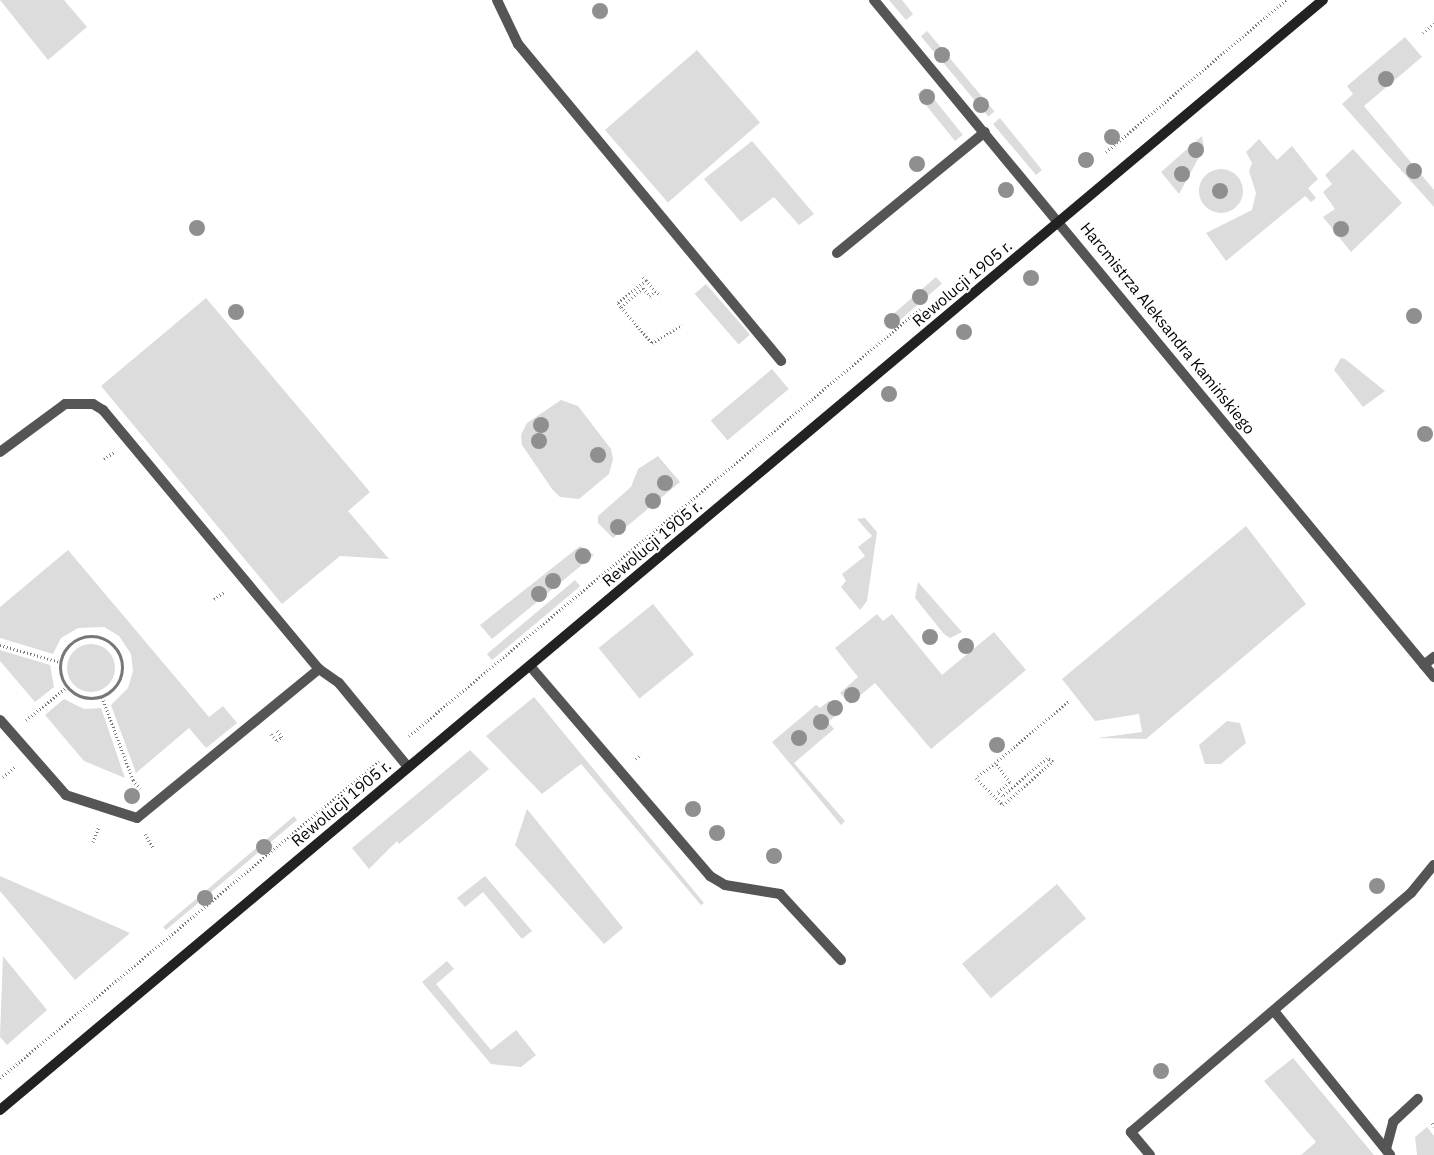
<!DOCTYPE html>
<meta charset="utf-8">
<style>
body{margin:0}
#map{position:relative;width:1434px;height:1155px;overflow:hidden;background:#fff;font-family:"IBM Plex Sans",sans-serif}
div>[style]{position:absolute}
.green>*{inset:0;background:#dcdcdc;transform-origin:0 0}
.round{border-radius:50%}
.path>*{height:3px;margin-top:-1.5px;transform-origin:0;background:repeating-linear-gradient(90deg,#777 0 1px,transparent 0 3.5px)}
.path>.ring{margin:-1.5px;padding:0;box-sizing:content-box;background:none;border:3px solid #777;border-radius:50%}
.lane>*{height:10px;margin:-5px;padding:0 5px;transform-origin:5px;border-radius:5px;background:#555}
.street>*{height:10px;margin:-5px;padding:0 5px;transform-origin:5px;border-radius:5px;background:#555}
.secondary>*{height:10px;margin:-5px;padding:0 5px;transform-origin:5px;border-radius:5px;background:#222}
.trees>*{width:16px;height:16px;margin:-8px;border-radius:50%;background:#8f8f8f}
span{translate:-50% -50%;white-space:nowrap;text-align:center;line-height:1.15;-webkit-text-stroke:4px #fff;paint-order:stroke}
.street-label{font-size:16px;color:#000}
</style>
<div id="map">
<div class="green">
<div style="clip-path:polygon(0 0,64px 0,87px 27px,48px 60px)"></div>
<div style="clip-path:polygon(889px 0,902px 0,913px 14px,906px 20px)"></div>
<div style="left:927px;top:31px;width:105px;height:8px;rotate:50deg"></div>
<div style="clip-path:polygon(1405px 37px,1422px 57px,1364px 106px,1434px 190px,1434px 207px,1342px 104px,1353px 94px,1347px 86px)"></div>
<div style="left:697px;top:50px;width:96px;height:122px;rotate:49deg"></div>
<div style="left:925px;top:88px;width:60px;height:10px;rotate:51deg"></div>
<div style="clip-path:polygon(1000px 118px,1042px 170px,1036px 175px,993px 124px)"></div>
<div style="clip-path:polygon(1202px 136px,1204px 148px,1179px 194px,1161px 172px)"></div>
<div style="clip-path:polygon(1259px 139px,1277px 160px,1292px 146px,1318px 179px,1308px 188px,1316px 198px,1311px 202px,1305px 196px,1226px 261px,1206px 233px,1252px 210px,1256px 193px,1249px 171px,1252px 163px,1246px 152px)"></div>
<div style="clip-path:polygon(752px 141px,814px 214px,799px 225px,774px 197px,741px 222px,704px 179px)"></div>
<div style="clip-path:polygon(1353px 149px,1402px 203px,1351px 252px,1323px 217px,1335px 209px,1323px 192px,1332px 184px,1325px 175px)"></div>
<div class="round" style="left:1199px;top:169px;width:44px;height:44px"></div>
<div style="left:936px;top:277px;width:9px;height:63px;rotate:49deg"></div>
<div style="left:706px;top:284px;width:67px;height:15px;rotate:49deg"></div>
<div style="clip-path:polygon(206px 298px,370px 492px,348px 511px,389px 559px,340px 556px,282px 604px,101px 386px)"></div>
<div style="clip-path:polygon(1341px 358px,1345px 359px,1385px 391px,1363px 407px,1334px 370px)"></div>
<div style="left:772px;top:369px;width:26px;height:80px;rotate:50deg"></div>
<div style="clip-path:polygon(561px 400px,578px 406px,611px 449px,613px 459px,609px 474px,579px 499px,560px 497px,552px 489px,522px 445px,521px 435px,527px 423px)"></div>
<div style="clip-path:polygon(658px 456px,680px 482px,613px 538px,598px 523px,598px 516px,631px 487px,638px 469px)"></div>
<div style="clip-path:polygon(865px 518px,877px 532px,867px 601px,860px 610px,841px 587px,846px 581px,842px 574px,865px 556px,858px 547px,872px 536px,857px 519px)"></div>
<div style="clip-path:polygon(1246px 526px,1306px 604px,1146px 739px,1098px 738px,1142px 732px,1139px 714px,1095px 721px,1062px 679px)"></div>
<div style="clip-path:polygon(580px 546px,594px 555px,492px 639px,480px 625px)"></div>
<div style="clip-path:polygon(68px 550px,209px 717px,223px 706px,237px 723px,206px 748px,189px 728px,136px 773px,111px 705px,128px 688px,133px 671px,131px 654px,119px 636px,104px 627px,78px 628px,61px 638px,53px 654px,0 638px,0 607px)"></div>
<div style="left:575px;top:580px;width:8px;height:115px;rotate:50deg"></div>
<div style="clip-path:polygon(918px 582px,962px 632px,950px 638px,944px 634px,915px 598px)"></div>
<div style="left:653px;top:604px;width:65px;height:70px;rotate:51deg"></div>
<div style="clip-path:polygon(877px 614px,883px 621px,892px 614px,942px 675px,994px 632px,1026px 670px,931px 749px,875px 683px,850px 704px,840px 693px,858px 677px,835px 648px)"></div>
<div class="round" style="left:67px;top:644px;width:48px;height:48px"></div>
<div style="clip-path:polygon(0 650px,50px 665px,54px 687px,35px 702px,0 661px)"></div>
<div style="clip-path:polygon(534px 697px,704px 903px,701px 905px,581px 764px,542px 794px,486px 736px)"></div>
<div style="clip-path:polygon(64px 699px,84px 709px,101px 708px,125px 778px,84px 761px,45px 715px)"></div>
<div style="clip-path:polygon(829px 701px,840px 712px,828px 722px,834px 729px,794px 763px,845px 821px,841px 825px,772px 742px,816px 705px,820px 708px)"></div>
<div style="clip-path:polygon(1227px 721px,1240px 723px,1246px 743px,1221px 764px,1205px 764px,1199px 745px)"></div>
<div style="clip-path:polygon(470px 750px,489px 769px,399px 844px,397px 841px,369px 869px,352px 848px)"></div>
<div style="clip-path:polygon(527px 809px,623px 928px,604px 944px,515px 845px)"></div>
<div style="clip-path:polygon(294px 816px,297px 820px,166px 930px,163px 927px)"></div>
<div style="clip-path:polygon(0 876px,130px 933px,75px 980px,0 891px)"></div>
<div style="clip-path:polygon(485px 876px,532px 931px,522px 939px,483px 892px,465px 907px,457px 898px)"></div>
<div style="left:1057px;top:884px;width:45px;height:124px;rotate:50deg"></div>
<div style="clip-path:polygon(3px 956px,47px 1010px,7px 1045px,0 1037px)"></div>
<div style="clip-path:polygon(447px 961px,454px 969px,436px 984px,491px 1050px,516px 1030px,536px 1055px,521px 1067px,491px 1064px,422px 982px)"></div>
<div style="clip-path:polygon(1293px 1058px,1374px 1155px,1301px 1155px,1316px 1142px,1264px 1081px)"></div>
<div style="clip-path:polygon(1427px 1127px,1434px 1136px,1434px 1155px,1417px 1155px,1415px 1137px)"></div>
</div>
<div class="path">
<div style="left:1423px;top:33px;width:15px;rotate:-42deg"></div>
<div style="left:1106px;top:152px;width:236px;rotate:-40.2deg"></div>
<div style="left:643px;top:277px;width:4px;rotate:45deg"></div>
<div style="left:646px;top:280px;width:36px;rotate:141deg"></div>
<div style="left:618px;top:303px;width:5px;rotate:53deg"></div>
<div style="left:621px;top:307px;width:29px;rotate:-41deg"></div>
<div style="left:643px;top:288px;width:11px;rotate:49deg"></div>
<div style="left:650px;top:296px;width:7px;rotate:-45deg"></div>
<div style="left:655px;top:291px;width:7px;rotate:34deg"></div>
<div style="left:646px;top:280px;width:14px;rotate:51deg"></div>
<div style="left:621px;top:307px;width:48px;rotate:49.3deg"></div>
<div style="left:652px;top:343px;width:35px;rotate:-31deg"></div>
<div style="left:104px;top:459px;width:12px;rotate:-35deg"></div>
<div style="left:214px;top:599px;width:12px;rotate:-35deg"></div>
<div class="ring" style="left:60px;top:636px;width:59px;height:59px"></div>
<div style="left:0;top:645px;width:62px;rotate:15.8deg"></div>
<div style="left:102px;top:697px;width:89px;rotate:69.5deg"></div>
<div style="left:133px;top:780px;width:11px;rotate:52deg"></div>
<div style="left:26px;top:720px;width:53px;rotate:-38.8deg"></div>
<div style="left:271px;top:734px;width:9px;rotate:49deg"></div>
<div style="left:277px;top:741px;width:6px;rotate:-39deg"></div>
<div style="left:282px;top:737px;width:10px;rotate:-127deg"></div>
<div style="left:409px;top:736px;width:666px;rotate:-39.88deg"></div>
<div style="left:636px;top:759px;width:7px;rotate:-45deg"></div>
<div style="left:978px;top:776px;width:21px;rotate:-37deg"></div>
<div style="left:3px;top:777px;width:17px;rotate:-40deg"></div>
<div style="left:976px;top:778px;width:38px;rotate:45deg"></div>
<div style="left:1003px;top:805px;width:67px;rotate:-41.3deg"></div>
<div style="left:1053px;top:761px;width:7px;rotate:-153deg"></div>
<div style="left:1047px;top:758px;width:59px;rotate:139.8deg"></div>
<div style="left:1002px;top:796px;width:6px;rotate:-135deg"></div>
<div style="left:998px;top:792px;width:16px;rotate:-40deg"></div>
<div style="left:1010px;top:782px;width:24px;rotate:-128deg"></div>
<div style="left:995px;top:763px;width:97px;rotate:-40deg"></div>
<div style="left:145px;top:834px;width:17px;rotate:59deg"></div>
<div style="left:93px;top:842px;width:17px;rotate:-69deg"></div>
<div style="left:0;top:1078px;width:494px;rotate:-39.9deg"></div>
<div style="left:1432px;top:1123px;width:4px;rotate:56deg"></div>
</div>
<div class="lane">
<div style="left:497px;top:0;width:49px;rotate:64.5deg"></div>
<div style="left:518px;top:44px;width:412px;rotate:50.3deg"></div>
<div style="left:837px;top:253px;width:191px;rotate:-39.3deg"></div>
<div style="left:1424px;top:665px;width:13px;rotate:-39deg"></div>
<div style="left:530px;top:666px;width:277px;rotate:49.4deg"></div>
<div style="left:710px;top:876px;width:17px;rotate:31deg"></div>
<div style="left:725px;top:885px;width:56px;rotate:9.3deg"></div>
<div style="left:780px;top:894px;width:90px;rotate:47.3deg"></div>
<div style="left:319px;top:669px;width:24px;rotate:35deg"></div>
<div style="left:339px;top:683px;width:109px;rotate:50.6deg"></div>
<div style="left:1274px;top:1011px;width:185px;rotate:51.1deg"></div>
<div style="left:1386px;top:1149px;width:28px;rotate:-75deg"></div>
<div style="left:1393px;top:1122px;width:34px;rotate:-43deg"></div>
<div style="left:1150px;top:1155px;width:30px;rotate:-130deg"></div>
<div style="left:1131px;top:1132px;width:368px;rotate:-40.5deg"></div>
<div style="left:1411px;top:893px;width:36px;rotate:-51deg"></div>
</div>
<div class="street">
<div style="left:874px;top:0;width:879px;rotate:50.4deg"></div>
<div style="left:0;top:452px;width:81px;rotate:-36.4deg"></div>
<div style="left:65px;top:404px;width:28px"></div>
<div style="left:93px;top:404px;width:12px;rotate:31deg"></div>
<div style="left:103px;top:410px;width:337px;rotate:50.2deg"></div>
<div style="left:319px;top:669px;width:235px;rotate:140.7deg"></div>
<div style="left:137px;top:818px;width:75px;rotate:-162.1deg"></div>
<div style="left:66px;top:795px;width:100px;rotate:-131.3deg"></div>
</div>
<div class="secondary">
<div style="left:0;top:1110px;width:1727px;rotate:-40deg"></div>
</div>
<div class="trees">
<div style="left:600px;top:11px"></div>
<div style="left:942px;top:55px"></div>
<div style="left:1386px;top:79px"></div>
<div style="left:927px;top:97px"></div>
<div style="left:981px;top:105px"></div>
<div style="left:1112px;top:137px"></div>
<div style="left:1196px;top:150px"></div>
<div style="left:1086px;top:160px"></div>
<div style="left:917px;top:164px"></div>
<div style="left:1414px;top:171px"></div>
<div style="left:1182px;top:174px"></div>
<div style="left:1006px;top:190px"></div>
<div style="left:1220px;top:191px"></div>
<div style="left:197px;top:228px"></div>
<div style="left:1341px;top:229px"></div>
<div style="left:1031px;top:278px"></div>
<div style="left:920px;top:297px"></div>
<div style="left:236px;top:312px"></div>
<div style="left:1414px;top:316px"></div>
<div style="left:892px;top:321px"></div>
<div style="left:964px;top:332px"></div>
<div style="left:889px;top:394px"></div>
<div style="left:541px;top:425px"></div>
<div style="left:1425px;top:434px"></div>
<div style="left:539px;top:441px"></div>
<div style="left:598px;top:455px"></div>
<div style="left:665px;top:483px"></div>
<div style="left:653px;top:501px"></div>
<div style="left:618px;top:527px"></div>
<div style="left:583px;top:556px"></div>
<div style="left:553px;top:581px"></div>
<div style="left:539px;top:594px"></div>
<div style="left:930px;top:637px"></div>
<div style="left:966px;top:646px"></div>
<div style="left:852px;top:695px"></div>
<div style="left:835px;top:708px"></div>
<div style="left:821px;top:722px"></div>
<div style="left:799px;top:738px"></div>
<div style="left:997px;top:745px"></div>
<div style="left:132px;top:796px"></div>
<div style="left:693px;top:809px"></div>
<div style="left:717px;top:833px"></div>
<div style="left:264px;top:847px"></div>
<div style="left:774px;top:856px"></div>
<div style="left:1377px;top:886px"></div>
<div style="left:205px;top:898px"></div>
<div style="left:1161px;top:1071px"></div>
</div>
<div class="street-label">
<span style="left:962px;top:283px;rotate:-40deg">Rewolucji 1905 r.</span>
<span style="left:1168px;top:328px;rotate:51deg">Harcmistrza Aleksandra Kamińskiego</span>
<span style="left:652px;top:543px;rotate:-40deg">Rewolucji 1905 r.</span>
<span style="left:341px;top:803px;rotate:-40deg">Rewolucji 1905 r.</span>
</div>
</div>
